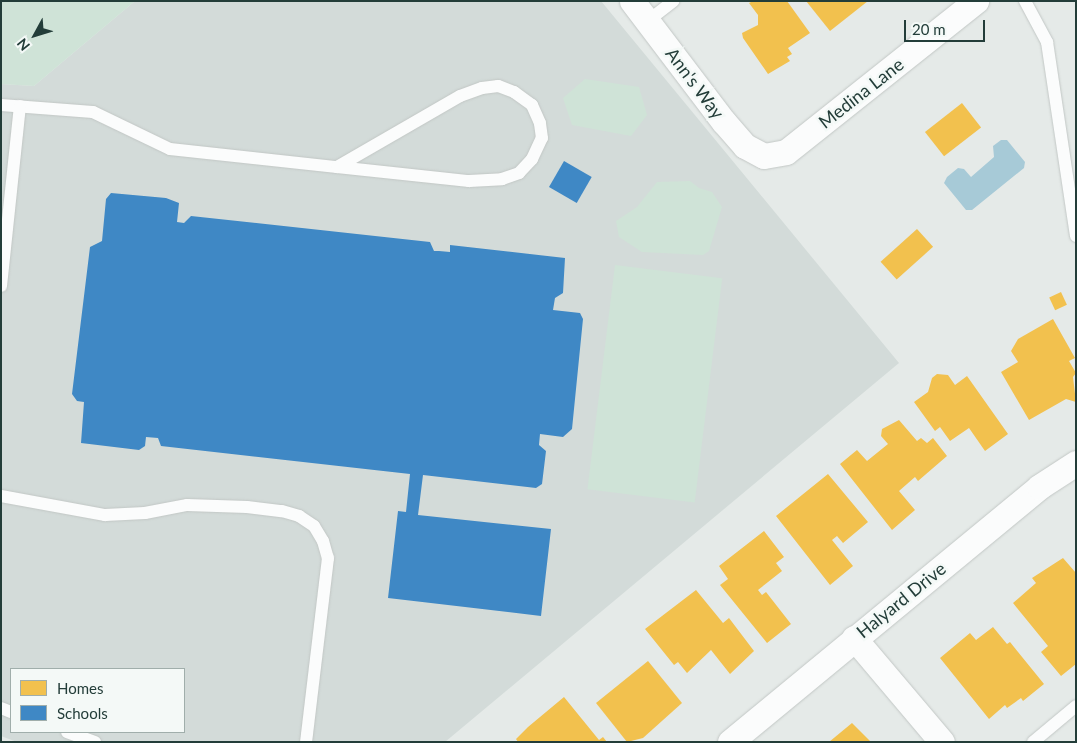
<!DOCTYPE html>
<style>
body{margin:0}
#map{position:relative;width:1077px;height:743px;overflow:hidden;background:#e5eae8;font-family:Lato,sans-serif}
div>[style]{position:absolute}
.built>*{inset:0;background:#d3dbd9}
.green>*{inset:0;background:#cfe3d7;transform-origin:0 0}
.water>*{inset:0;background:#a7cad7}
.homes>*{inset:0;background:#f2c14e;transform-origin:0 0}
.schools>*{inset:0;background:#3f88c5;transform-origin:0 0}
.roads{filter:drop-shadow(0 0 1px #c2c7c5) drop-shadow(0 0 1px #c2c7c5)}
.lane>*{height:12px;margin:-6px;padding:0 6px;transform-origin:6px;border-radius:6px;background:#fbfcfc}
.street>*{height:25px;margin:-12.5px;padding:0 12.5px;transform-origin:12.5px;border-radius:12.5px;background:#fbfcfc}
span{translate:-50% -50%;white-space:nowrap;text-align:center;line-height:1.15;-webkit-text-stroke:5px #f4f9f7;paint-order:stroke}
.street-label{font-size:18px;color:#233d39}
.frame{position:absolute;inset:0;border:2px solid #233d39;pointer-events:none}
.legend{position:absolute;left:10px;top:668px;width:175px;height:65px;box-sizing:border-box;background:#f4f9f7;border:1px solid #a0aeab;margin:0;padding:6px 9px;list-style:none;font-size:15px;color:#233d39}
.legend li{display:flex;align-items:center;gap:10px;height:25px}
.legend b{width:25px;border:1px solid #a0aeab}
.north{position:absolute;left:10px;top:10px;width:50px;height:50px;-webkit-text-stroke:4px #f4f9f7;paint-order:stroke;rotate:231deg;font-size:14px;font-weight:700;line-height:20px;text-align:center;color:#233d39}
.north::after{content:'';display:block;margin:auto;width:18px;height:22px;background:#233d39;clip-path:polygon(50% 0,100% 100%,50% 72%,0 100%)}
.scale{position:absolute;left:904px;top:20px;width:81px;height:22px;box-sizing:border-box;border:2px solid #233d39;border-top:0;padding-left:6px;font-size:15px;line-height:18px;white-space:nowrap;color:#233d39;-webkit-text-stroke:4px #f4f9f7;paint-order:stroke}
</style>
<div id="map">
<div class="built">
<div style="clip-path:polygon(evenodd,135px 1px,601px 1px,899px 363px,445px 742px,17px 742px,1px 736px,1px 84px,34px 86px,135px 1px,11px 669px,184px 669px,184px 732px,11px 732px,11px 669px)"></div>
</div>
<div class="green">
<div style="clip-path:polygon(1px 1px,135px 1px,34px 86px,1px 84px)"></div>
<div style="clip-path:polygon(585px 79px,639px 87px,647px 115px,631px 136px,572px 125px,563px 98px)"></div>
<div style="clip-path:polygon(690px 181px,699px 188px,712px 192px,722px 207px,709px 251px,703px 255px,642px 252px,619px 237px,616px 221px,637px 207px,657px 182px)"></div>
<div style="left:615px;top:265px;width:108px;height:226px;rotate:7deg"></div>
</div>
<div class="water">
<div style="clip-path:polygon(1001px 140px,1007px 140px,1025px 162px,1024px 168px,972px 210px,966px 210px,944px 183px,947px 177px,958px 168px,964px 169px,971px 177px,994px 157px,993px 146px)"></div>
</div>
<div class="homes">
<div style="clip-path:polygon(753px 1px,787px 1px,810px 33px,788px 48px,792px 54px,787px 57px,790px 61px,768px 74px,743px 38px,742px 33px,758px 25px,758px 15px,749px 3px)"></div>
<div style="clip-path:polygon(806px 1px,868px 1px,830px 31px)"></div>
<div style="left:962px;top:103px;width:31px;height:47px;rotate:52deg"></div>
<div style="left:917px;top:229px;width:24px;height:49px;rotate:48deg"></div>
<div style="left:1061px;top:292px;width:14px;height:13px;rotate:65deg"></div>
<div style="clip-path:polygon(1053px 319px,1075px 358px,1069px 361px,1076px 373px,1073px 377px,1076px 402px,1066px 399px,1029px 420px,1001px 372px,1018px 362px,1011px 351px,1018px 339px)"></div>
<div style="clip-path:polygon(937px 374px,948px 375px,955px 385px,967px 376px,1008px 434px,985px 451px,969px 428px,950px 441px,940px 427px,935px 431px,914px 402px,928px 392px,932px 378px)"></div>
<div style="clip-path:polygon(899px 420px,917px 441px,921px 438px,927px 443px,933px 438px,947px 456px,918px 481px,915px 477px,899px 491px,915px 510px,892px 530px,840px 464px,857px 450px,867px 461px,888px 444px,881px 436px,882px 429px)"></div>
<div style="clip-path:polygon(828px 474px,868px 522px,843px 543px,837px 536px,832px 540px,853px 566px,830px 585px,776px 516px)"></div>
<div style="clip-path:polygon(764px 531px,784px 557px,776px 563px,782px 571px,758px 590px,762px 595px,766px 592px,791px 624px,767px 643px,720px 585px,728px 579px,719px 566px)"></div>
<div style="clip-path:polygon(1063px 558px,1076px 573px,1076px 664px,1061px 676px,1041px 652px,1048px 646px,1013px 603px,1036px 583px,1032px 578px)"></div>
<div style="clip-path:polygon(696px 590px,723px 623px,729px 618px,754px 651px,730px 674px,711px 650px,687px 673px,678px 662px,674px 665px,645px 629px)"></div>
<div style="clip-path:polygon(993px 627px,1007px 644px,1010px 642px,1044px 684px,1023px 701px,1021px 698px,1007px 708px,1005px 705px,989px 719px,940px 658px,970px 633px,976px 640px)"></div>
<div style="clip-path:polygon(648px 661px,682px 703px,643px 738px,627px 742px,596px 703px)"></div>
<div style="clip-path:polygon(564px 697px,599px 740px,603px 737px,607px 742px,518px 742px,516px 739px,528px 727px)"></div>
<div style="clip-path:polygon(852px 723px,871px 742px,829px 742px)"></div>
</div>
<div class="schools">
<div style="left:564px;top:161px;width:32px;height:30px;rotate:30deg"></div>
<div style="clip-path:polygon(111px 193px,166px 198px,179px 203px,177px 222px,184px 223px,191px 216px,430px 242px,434px 251px,439px 251px,450px 252px,450px 245px,565px 258px,563px 293px,555px 298px,553px 310px,580px 313px,583px 319px,572px 429px,563px 437px,540px 434px,539px 445px,546px 451px,542px 484px,536px 488px,423px 475px,418px 515px,551px 529px,541px 616px,388px 598px,398px 511px,406px 512px,410px 474px,161px 446px,158px 438px,146px 437px,145px 446px,139px 450px,81px 443px,84px 402px,77px 401px,72px 394px,90px 247px,102px 241px,106px 199px)"></div>
</div>
<div class="roads">
<div class="lane">
<div style="left:1025px;top:1px;width:47px;rotate:61.8deg"></div>
<div style="left:1047px;top:42px;width:196px;rotate:81.5deg"></div>
<div style="left:649px;top:20px;width:31px;rotate:-38deg"></div>
<div style="left:1px;top:105px;width:92px;rotate:4.4deg"></div>
<div style="left:93px;top:112px;width:85px;rotate:25.7deg"></div>
<div style="left:170px;top:149px;width:168px;rotate:6.2deg"></div>
<div style="left:337px;top:167px;width:133px;rotate:6.1deg"></div>
<div style="left:469px;top:181px;width:33px;rotate:-3deg"></div>
<div style="left:502px;top:179px;width:18px;rotate:-19deg"></div>
<div style="left:519px;top:173px;width:19px;rotate:-47deg"></div>
<div style="left:532px;top:159px;width:23px;rotate:-65deg"></div>
<div style="left:542px;top:138px;width:15px;rotate:-98deg"></div>
<div style="left:540px;top:123px;width:20px;rotate:-114deg"></div>
<div style="left:532px;top:105px;width:22px;rotate:-144deg"></div>
<div style="left:514px;top:92px;width:17px;rotate:-159deg"></div>
<div style="left:498px;top:86px;width:16px;rotate:173deg"></div>
<div style="left:482px;top:88px;width:23px;rotate:160deg"></div>
<div style="left:460px;top:96px;width:142px;rotate:150deg"></div>
<div style="left:1px;top:286px;width:181px;rotate:-84deg"></div>
<div style="left:1px;top:496px;width:106px;rotate:10.4deg"></div>
<div style="left:105px;top:515px;width:40px;rotate:-2.9deg"></div>
<div style="left:145px;top:513px;width:43px;rotate:-10.8deg"></div>
<div style="left:187px;top:505px;width:60px;rotate:1.9deg"></div>
<div style="left:247px;top:507px;width:35px;rotate:7deg"></div>
<div style="left:282px;top:511px;width:18px;rotate:16deg"></div>
<div style="left:299px;top:516px;width:18px;rotate:34deg"></div>
<div style="left:314px;top:526px;width:17px;rotate:59deg"></div>
<div style="left:323px;top:541px;width:18px;rotate:74deg"></div>
<div style="left:328px;top:558px;width:185px;rotate:96.8deg"></div>
<div style="left:1px;top:708px;width:11px;rotate:22deg"></div>
<div style="left:67px;top:732px;width:30px;rotate:20deg"></div>
<div style="left:1033px;top:742px;width:56px;rotate:-39.9deg"></div>
</div>
<div class="street">
<div style="left:632px;top:1px;width:152px;rotate:52.8deg"></div>
<div style="left:724px;top:122px;width:32px;rotate:49deg"></div>
<div style="left:745px;top:146px;width:21px;rotate:28deg"></div>
<div style="left:764px;top:156px;width:22px;rotate:-10deg"></div>
<div style="left:786px;top:152px;width:243px;rotate:-38.5deg"></div>
<div style="left:854px;top:638px;width:136px;rotate:49.8deg"></div>
<div style="left:730px;top:742px;width:401px;rotate:-39.5deg"></div>
<div style="left:1039px;top:487px;width:44px;rotate:-33deg"></div>
</div>
</div>
<div class="street-label">
<span style="left:695px;top:83px;rotate:53deg">Ann's Way</span>
<span style="left:861px;top:93px;rotate:-38deg">Medina Lane</span>
<span style="left:901px;top:600px;rotate:-39deg">Halyard Drive</span>
</div>
<div class="frame"></div>
<ul class="legend">
<li><b style="height:14px;background:#f2c14e"></b>Homes</li>
<li><b style="height:14px;background:#3f88c5"></b>Schools</li>
</ul>
<div class="north">N</div>
<div class="scale">20 m</div>
</div>
